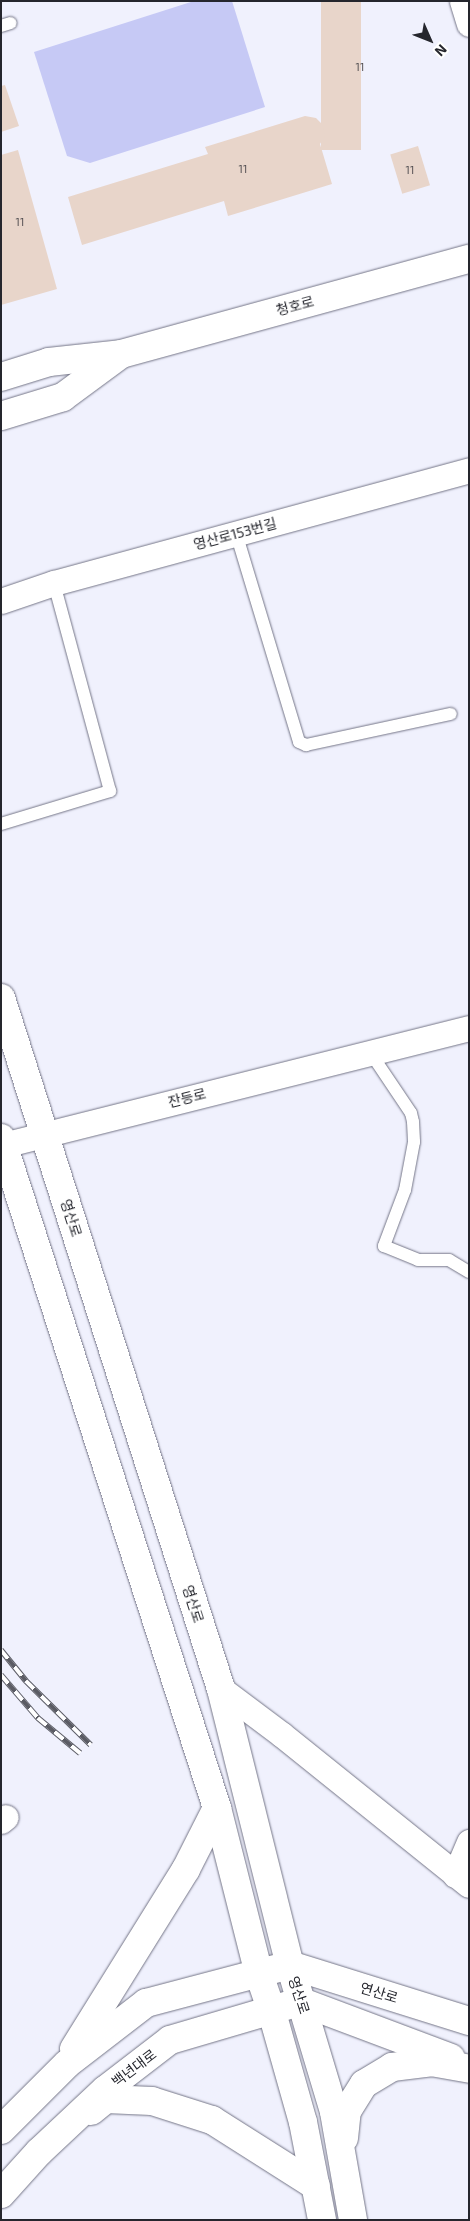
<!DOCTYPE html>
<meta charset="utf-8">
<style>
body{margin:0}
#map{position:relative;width:470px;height:2221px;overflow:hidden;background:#f0f1fd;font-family:"Exo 2","Noto Sans KR",sans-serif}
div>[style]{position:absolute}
.green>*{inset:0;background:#c6c9f5}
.building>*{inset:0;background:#e8d5ca;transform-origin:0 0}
.roads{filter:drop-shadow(0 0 1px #747587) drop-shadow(0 0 1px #747587)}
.lane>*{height:12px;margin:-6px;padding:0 6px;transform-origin:6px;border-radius:6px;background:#fff}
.street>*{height:25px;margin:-12.5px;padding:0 12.5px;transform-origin:12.5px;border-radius:12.5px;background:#fff}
.secondary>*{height:28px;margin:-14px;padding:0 14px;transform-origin:14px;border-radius:14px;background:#fff}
.rail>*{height:5.5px;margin-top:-2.75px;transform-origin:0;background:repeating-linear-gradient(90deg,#fff 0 11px,#5b5c64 0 22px);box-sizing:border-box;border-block:1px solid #5b5c64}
span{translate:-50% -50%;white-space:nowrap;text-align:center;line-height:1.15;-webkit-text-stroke:4px #fff;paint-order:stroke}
.number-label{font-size:11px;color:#565254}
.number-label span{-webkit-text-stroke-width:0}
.street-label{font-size:14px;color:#25262d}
.frame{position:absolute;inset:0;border:2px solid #25262d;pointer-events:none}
.north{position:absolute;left:405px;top:15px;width:50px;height:50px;-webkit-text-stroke:4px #fff;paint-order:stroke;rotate:134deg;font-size:14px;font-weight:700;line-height:20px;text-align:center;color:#25262d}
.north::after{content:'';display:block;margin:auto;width:18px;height:22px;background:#25262d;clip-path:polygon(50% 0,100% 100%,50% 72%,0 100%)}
</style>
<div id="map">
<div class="green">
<div style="clip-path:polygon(194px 1px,232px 1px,265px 107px,90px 163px,67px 156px,34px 52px)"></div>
</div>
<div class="building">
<div style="left:321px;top:1px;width:40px;height:149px"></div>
<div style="clip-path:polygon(5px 85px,19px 126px,1px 132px,1px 86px)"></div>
<div style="clip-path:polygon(305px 116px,316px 118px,323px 125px,325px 136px,320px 144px,332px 184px,228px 216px,224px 201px,82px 245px,68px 197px,208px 154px,205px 147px)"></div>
<div style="left:418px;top:146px;width:41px;height:29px;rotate:73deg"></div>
<div style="clip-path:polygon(18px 150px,57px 289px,1px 305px,1px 155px)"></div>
</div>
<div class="roads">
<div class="lane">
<div style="left:1px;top:26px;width:10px;rotate:-17deg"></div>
<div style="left:236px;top:533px;width:218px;rotate:73.2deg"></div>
<div style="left:299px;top:742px;width:8px;rotate:23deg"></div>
<div style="left:306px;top:745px;width:148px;rotate:-12.1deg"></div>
<div style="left:1px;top:824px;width:114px;rotate:-16.8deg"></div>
<div style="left:110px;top:791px;width:215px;rotate:-105.1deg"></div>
<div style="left:370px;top:1052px;width:73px;rotate:56.1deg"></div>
<div style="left:411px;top:1113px;width:9px;rotate:77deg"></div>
<div style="left:413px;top:1122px;width:20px;rotate:87deg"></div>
<div style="left:414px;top:1142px;width:49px;rotate:100.6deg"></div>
<div style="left:405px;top:1190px;width:60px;rotate:110.6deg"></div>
<div style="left:384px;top:1246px;width:37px;rotate:22deg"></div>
<div style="left:418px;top:1260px;width:31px"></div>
<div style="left:449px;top:1260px;width:23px;rotate:31deg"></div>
</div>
<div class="street">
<div style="left:462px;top:1px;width:24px;rotate:73deg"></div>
<div style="left:1px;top:601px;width:56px;rotate:-18.8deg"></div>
<div style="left:54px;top:583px;width:430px;rotate:-15.2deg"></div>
<div style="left:3px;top:1145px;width:480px;rotate:-14.1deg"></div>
<div style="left:221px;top:1689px;width:75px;rotate:36.9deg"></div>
<div style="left:281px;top:1734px;width:241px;rotate:38.8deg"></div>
<div style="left:1px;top:1821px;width:6px;rotate:-39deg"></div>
<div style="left:455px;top:1875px;width:36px;rotate:-67deg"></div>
</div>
<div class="secondary">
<div style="left:1px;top:377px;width:50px;rotate:-17.4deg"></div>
<div style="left:49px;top:362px;width:72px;rotate:-6.3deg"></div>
<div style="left:121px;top:354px;width:361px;rotate:-15.3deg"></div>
<div style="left:1px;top:416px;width:65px;rotate:-17deg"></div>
<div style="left:63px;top:397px;width:71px;rotate:-36.4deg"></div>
<div style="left:1px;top:998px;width:725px;rotate:72.34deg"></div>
<div style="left:221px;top:1689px;width:284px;rotate:76deg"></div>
<div style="left:290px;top:1965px;width:153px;rotate:73.3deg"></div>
<div style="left:334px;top:2112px;width:110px;rotate:80deg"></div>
<div style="left:1px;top:1138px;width:704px;rotate:72.13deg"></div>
<div style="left:217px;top:1808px;width:171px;rotate:75.8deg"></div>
<div style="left:259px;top:1974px;width:37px;rotate:71deg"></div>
<div style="left:271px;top:2009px;width:117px;rotate:74.2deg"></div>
<div style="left:303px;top:2122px;width:100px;rotate:79deg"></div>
<div style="left:302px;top:2002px;width:159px;rotate:20.6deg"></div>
<div style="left:74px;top:2049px;width:212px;rotate:-58.1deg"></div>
<div style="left:186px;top:1869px;width:68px;rotate:-63.1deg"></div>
<div style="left:91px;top:2111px;width:19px;rotate:-39deg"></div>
<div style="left:106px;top:2099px;width:46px;rotate:2.5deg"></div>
<div style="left:152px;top:2101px;width:63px;rotate:17.6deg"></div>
<div style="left:212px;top:2120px;width:123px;rotate:32.4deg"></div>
<div style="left:1px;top:2130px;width:93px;rotate:-45deg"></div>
<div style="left:67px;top:2064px;width:100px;rotate:-37.7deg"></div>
<div style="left:146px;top:2003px;width:149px;rotate:-14.8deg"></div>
<div style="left:290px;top:1965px;width:188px;rotate:17.4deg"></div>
<div style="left:344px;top:2138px;width:27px;rotate:-84deg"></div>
<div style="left:347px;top:2111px;width:32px;rotate:-58deg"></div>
<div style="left:364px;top:2084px;width:33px;rotate:-31deg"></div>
<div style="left:392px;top:2067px;width:39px;rotate:-7deg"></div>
<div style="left:431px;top:2062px;width:39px;rotate:10deg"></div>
<div style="left:1px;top:2194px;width:57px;rotate:-47.9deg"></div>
<div style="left:39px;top:2152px;width:91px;rotate:-43.2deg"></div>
<div style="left:105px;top:2090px;width:82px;rotate:-37.6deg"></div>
<div style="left:170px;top:2040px;width:124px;rotate:-16.4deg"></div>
</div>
</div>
<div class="rail">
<div style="left:1px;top:1650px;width:40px;rotate:51deg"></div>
<div style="left:26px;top:1681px;width:91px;rotate:44.6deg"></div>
<div style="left:1px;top:1675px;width:57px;rotate:49.3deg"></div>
<div style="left:38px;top:1718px;width:55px;rotate:39.8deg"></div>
</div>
<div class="number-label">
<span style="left:360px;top:67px">11</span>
<span style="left:243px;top:169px">11</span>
<span style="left:410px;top:170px">11</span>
<span style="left:20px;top:222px">11</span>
</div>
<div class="street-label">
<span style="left:295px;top:306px;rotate:-15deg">청호로</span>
<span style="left:235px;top:534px;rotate:-15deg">영산로153번길</span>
<span style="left:187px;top:1098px;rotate:-14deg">잔등로</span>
<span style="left:71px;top:1218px;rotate:72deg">영산로</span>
<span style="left:193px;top:1604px;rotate:72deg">영산로</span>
<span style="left:379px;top:1993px;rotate:17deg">연산로</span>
<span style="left:299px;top:1995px;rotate:72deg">영산로</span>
<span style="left:134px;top:2068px;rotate:-37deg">백년대로</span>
</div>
<div class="frame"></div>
<div class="north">N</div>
</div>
